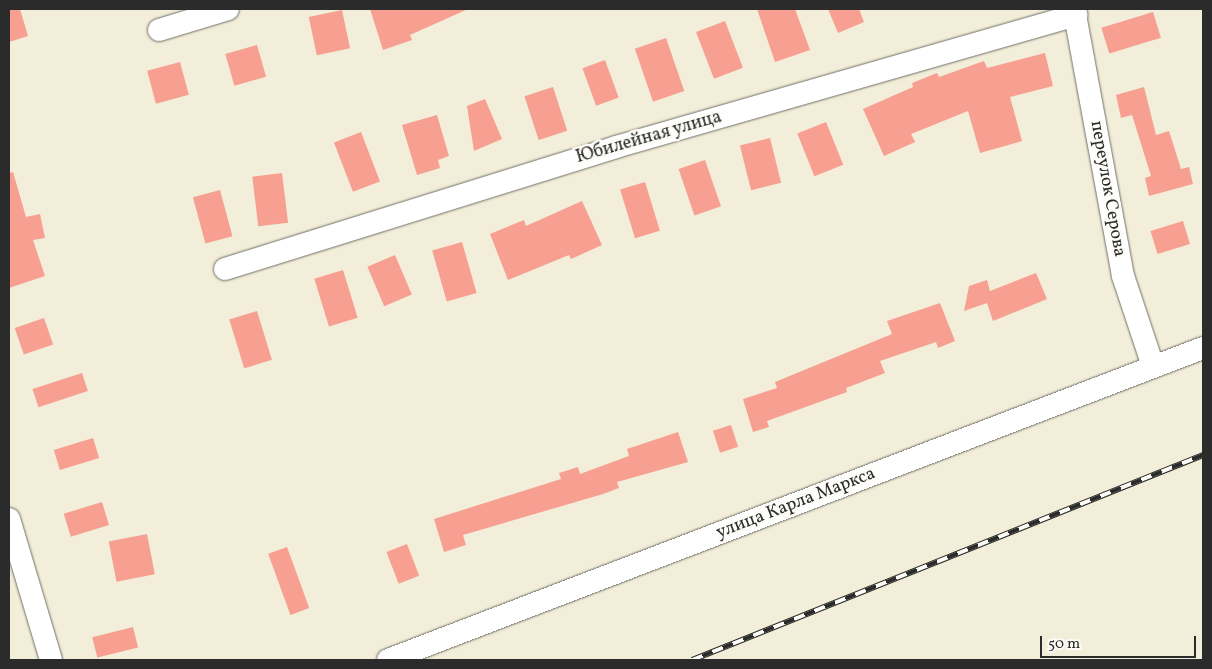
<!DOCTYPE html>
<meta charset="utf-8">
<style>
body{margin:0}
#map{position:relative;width:1212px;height:669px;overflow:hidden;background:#f2eed9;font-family:Vollkorn,serif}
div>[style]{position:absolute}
.building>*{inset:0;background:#f79f90;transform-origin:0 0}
.roads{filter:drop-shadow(0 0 1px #716f68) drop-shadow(0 0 1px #716f68)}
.minor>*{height:22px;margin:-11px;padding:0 11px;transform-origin:11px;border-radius:11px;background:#fff}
.rail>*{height:5.5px;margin-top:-2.75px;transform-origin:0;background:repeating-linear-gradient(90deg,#fdfcf7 0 11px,#2b2b2b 0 22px);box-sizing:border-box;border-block:1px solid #2b2b2b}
span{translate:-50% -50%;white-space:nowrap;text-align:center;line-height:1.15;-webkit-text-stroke:5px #fdfcf7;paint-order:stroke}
.street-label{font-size:18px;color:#2b2b2b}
.frame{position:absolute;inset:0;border:10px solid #2b2b2b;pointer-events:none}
.scale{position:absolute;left:1040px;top:636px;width:156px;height:22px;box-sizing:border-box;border:2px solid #2b2b2b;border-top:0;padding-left:6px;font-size:15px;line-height:18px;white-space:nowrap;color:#2b2b2b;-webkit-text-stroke:4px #fdfcf7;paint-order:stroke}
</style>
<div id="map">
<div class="building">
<div style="clip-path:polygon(9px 9px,20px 9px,28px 36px,9px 42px)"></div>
<div style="clip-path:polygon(370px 9px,468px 9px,410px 35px,412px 40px,383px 50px)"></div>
<div style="clip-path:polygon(757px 9px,795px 9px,810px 50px,775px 62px)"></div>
<div style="clip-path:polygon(828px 9px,859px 9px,864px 22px,838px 33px)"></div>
<div style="left:342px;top:10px;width:39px;height:34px;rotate:78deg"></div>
<div style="left:1153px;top:12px;width:27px;height:54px;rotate:73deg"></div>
<div style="left:725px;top:21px;width:50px;height:31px;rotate:69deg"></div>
<div style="left:666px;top:38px;width:56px;height:33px;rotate:71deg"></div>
<div style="left:257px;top:45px;width:33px;height:33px;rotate:74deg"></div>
<div style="clip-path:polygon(1045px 53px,1053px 86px,1010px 97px,1022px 141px,980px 153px,968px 111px,911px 134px,915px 142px,884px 156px,863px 109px,913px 87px,912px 83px,937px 73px,939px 77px,984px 61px,987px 68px)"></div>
<div style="left:605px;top:60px;width:40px;height:24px;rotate:70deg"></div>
<div style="left:180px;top:62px;width:34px;height:34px;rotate:75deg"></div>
<div style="left:553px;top:87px;width:46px;height:30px;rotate:72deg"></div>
<div style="clip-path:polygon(1144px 87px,1156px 135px,1169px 131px,1181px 169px,1189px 167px,1193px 184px,1149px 196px,1145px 178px,1151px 176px,1132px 115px,1121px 118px,1116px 95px)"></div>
<div style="clip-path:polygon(485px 99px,502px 139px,474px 151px,467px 106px)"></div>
<div style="clip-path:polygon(437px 115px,449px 156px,438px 160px,440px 168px,417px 175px,402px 125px)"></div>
<div style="left:826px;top:122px;width:46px;height:31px;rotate:68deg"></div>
<div style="left:361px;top:132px;width:53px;height:29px;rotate:69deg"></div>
<div style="left:770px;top:138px;width:46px;height:31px;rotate:76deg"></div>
<div style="left:705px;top:160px;width:49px;height:28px;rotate:71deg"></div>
<div style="clip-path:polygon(13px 172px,26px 217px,40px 214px,45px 238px,33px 240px,45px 276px,9px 288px,9px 173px)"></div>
<div style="left:282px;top:173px;width:50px;height:30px;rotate:83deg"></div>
<div style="left:645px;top:182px;width:51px;height:26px;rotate:73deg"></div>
<div style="left:220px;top:190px;width:48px;height:28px;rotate:75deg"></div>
<div style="clip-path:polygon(582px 201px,602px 245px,571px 259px,569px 255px,508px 280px,490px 234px,524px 220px,526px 226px)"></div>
<div style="left:1183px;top:221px;width:24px;height:34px;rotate:73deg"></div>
<div style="left:462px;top:242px;width:53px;height:31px;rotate:74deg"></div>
<div style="left:395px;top:255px;width:43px;height:30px;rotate:67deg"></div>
<div style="left:343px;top:270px;width:50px;height:30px;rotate:73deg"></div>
<div style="clip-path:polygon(1036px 273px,1047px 299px,993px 321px,987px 303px,964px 311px,969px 286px,987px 280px,990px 291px)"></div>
<div style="clip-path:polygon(940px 303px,955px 341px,938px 348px,936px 342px,880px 361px,885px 373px,846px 388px,847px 392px,767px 421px,769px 427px,753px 432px,743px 399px,777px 388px,775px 382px,892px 334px,887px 321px)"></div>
<div style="left:257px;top:311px;width:51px;height:29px;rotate:73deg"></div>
<div style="left:44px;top:318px;width:28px;height:31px;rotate:71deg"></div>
<div style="left:82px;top:373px;width:19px;height:52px;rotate:72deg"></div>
<div style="left:731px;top:425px;width:23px;height:19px;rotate:72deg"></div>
<div style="clip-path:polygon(678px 432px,688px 462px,617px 482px,619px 488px,603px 494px,463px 535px,466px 545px,444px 552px,434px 519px,561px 479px,559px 473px,578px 467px,580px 474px,629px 456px,627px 449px)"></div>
<div style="left:93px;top:438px;width:21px;height:41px;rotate:73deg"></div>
<div style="left:102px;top:502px;width:24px;height:40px;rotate:73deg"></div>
<div style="left:147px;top:534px;width:41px;height:39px;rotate:79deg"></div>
<div style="left:407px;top:544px;width:34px;height:22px;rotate:69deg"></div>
<div style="left:287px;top:547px;width:65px;height:20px;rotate:70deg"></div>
<div style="left:133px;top:627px;width:21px;height:42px;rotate:76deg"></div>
</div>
<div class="roads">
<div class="minor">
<div style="left:1074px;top:9px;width:271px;rotate:79.6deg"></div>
<div style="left:1123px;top:276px;width:95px;rotate:71.6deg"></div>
<div style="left:159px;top:30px;width:72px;rotate:-16.9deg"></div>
<div style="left:225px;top:269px;width:410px;rotate:-17.3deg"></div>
<div style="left:616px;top:147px;width:479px;rotate:-16deg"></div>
<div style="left:9px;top:519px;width:147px;rotate:73.4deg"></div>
<div style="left:388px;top:660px;width:873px;rotate:-20.95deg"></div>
</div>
</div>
<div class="rail">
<div style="left:692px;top:660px;width:551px;rotate:-21.86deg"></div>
</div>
<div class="street-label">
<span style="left:649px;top:138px;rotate:-16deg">Юбилейная улица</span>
<span style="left:1107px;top:189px;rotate:80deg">переулок Серова</span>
<span style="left:796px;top:504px;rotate:-21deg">улица Карла Маркса</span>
</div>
<div class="frame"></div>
<div class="scale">50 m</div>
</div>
